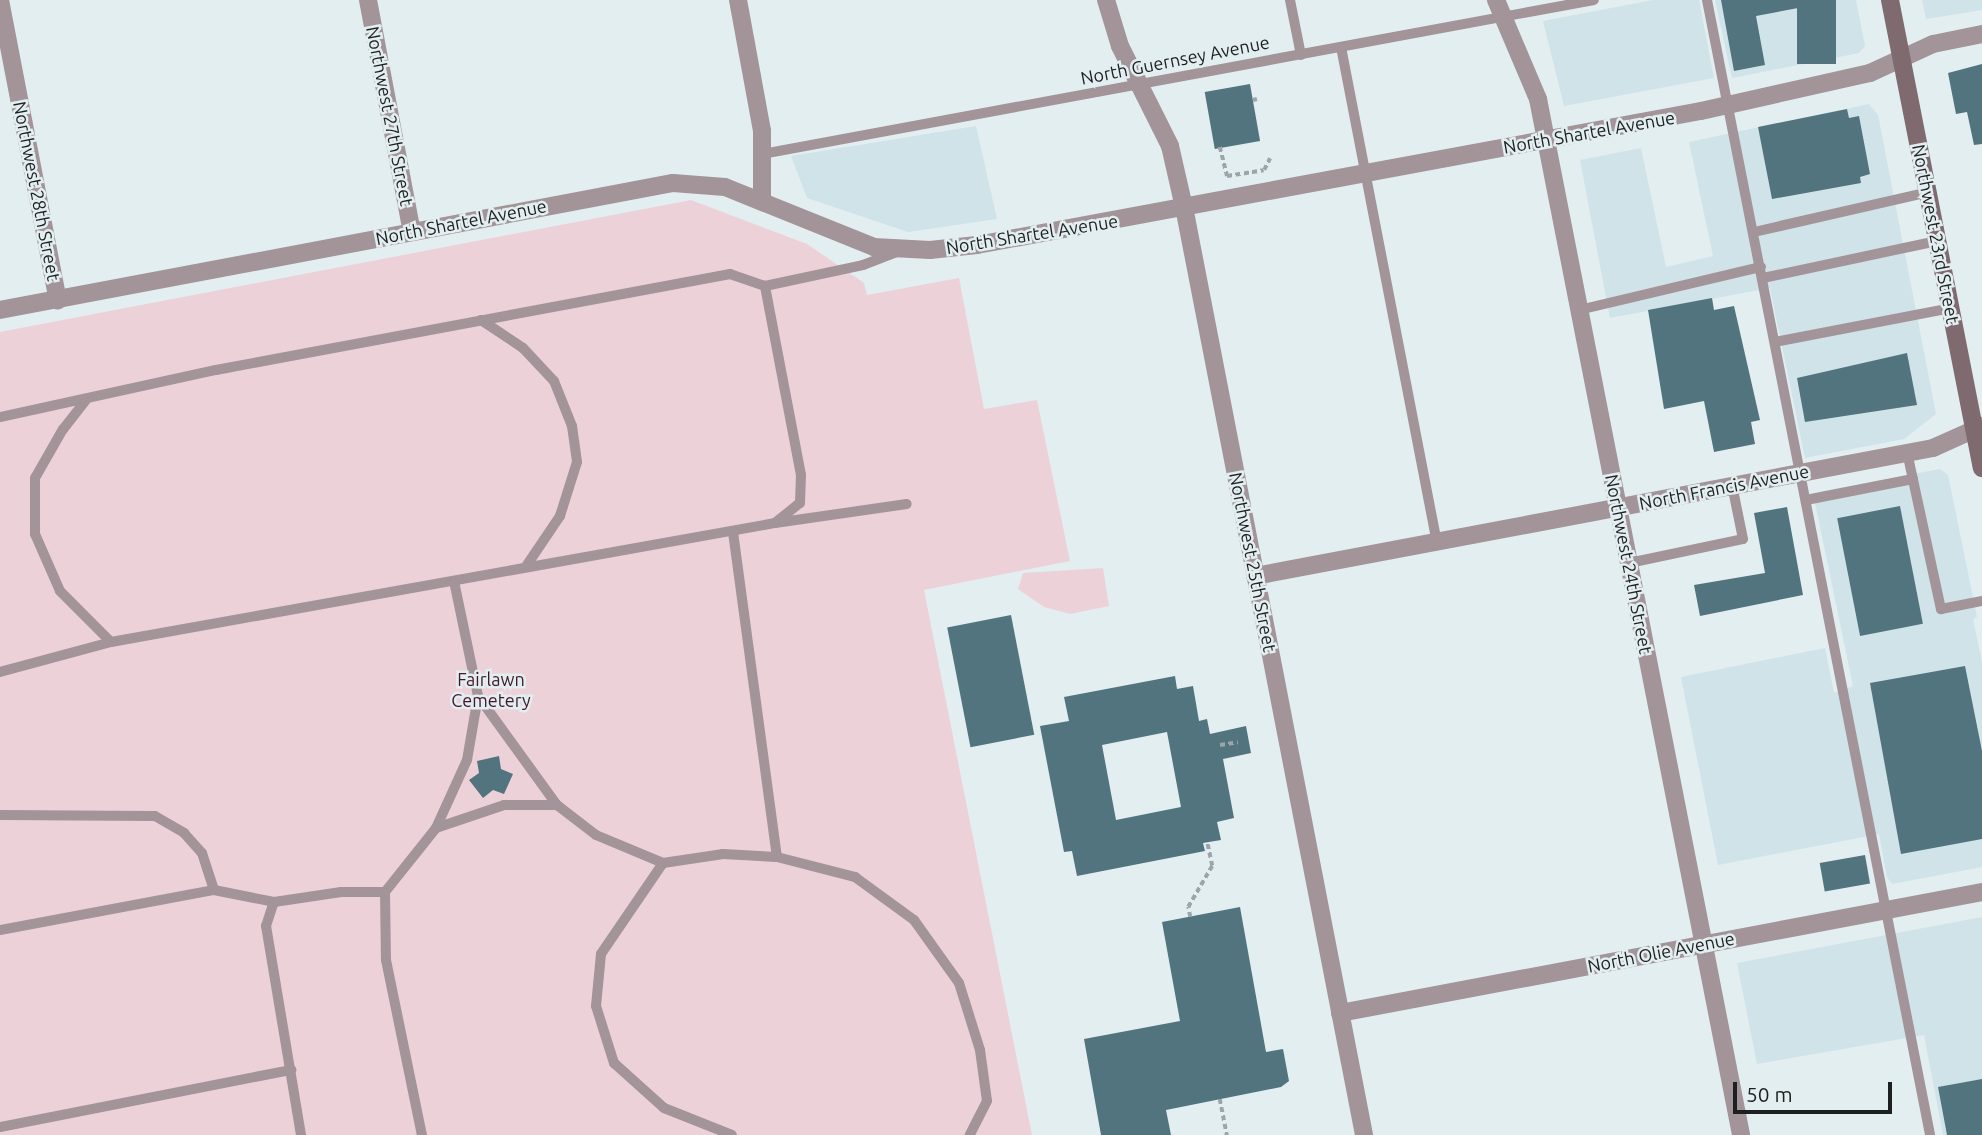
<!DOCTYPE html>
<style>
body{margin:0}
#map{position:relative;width:1982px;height:1135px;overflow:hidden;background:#e3eef1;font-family:Ubuntu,sans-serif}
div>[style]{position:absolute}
.built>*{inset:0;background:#cfe3e8}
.green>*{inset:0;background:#edd1d9}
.building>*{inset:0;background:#52747e;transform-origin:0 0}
.path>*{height:3.5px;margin-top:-1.75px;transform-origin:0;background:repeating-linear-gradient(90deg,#9ca5a7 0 5px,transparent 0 8.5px)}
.service>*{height:10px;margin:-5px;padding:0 5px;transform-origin:5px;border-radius:5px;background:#a29498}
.minor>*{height:18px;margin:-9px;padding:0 9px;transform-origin:9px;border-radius:9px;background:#a29498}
.tertiary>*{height:18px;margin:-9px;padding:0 9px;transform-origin:9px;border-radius:9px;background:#a29498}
.secondary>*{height:18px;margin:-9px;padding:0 9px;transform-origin:9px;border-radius:9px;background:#7f6a70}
span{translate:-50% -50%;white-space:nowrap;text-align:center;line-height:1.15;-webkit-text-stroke:5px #e3eef1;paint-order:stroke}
.street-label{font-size:18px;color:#1d2021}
.park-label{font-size:18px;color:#44182a}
.scale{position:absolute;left:1733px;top:1082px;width:159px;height:32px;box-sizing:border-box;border:4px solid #1d2021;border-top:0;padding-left:9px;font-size:21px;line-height:24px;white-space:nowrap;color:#1d2021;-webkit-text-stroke:5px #e3eef1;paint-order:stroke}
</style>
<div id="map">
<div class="built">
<div style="clip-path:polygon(1653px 0,1699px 0,1714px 78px,1564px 106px,1543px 21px)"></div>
<div style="clip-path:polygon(1715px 0,1856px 0,1865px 46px,1859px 53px,1732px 78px)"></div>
<div style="clip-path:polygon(1922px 0,1982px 0,1982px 10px,1926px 19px)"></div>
<div style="clip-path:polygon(1869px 104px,1878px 115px,1936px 414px,1904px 439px,1805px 458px,1770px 288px,1610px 318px,1580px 160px,1641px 148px,1666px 267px,1713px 256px,1689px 142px)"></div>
<div style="clip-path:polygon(976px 126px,997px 219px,908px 232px,807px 198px,791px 156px)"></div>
<div style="clip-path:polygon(1940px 469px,1948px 475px,1977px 617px,1973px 619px,1982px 662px,1982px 867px,1892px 884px,1887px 877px,1879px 834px,1718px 865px,1681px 677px,1825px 648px,1834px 693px,1853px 686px,1813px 493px)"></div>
<div style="clip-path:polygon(1982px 917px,1982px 1135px,1943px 1135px,1924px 1035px,1757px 1064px,1737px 963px)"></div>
</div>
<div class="green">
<div style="clip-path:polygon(691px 200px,807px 244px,864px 283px,867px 295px,959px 278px,984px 409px,1037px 400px,1070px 561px,924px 590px,1032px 1135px,0 1135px,0 332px)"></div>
<div style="clip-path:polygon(1103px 568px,1109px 606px,1070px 614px,1044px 607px,1018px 589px,1023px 573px)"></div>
</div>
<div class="building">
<div style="clip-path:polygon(1721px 0,1797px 0,1798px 8px,1756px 16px,1765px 65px,1734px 71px)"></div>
<div style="left:1797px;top:0;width:39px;height:64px"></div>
<div style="clip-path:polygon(1982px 64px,1982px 144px,1974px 145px,1967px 112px,1956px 114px,1948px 73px)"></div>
<div style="left:1250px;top:84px;width:58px;height:46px;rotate:80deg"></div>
<div style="clip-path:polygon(1847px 109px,1849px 118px,1859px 116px,1870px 174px,1860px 177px,1861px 183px,1772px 199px,1758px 127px)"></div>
<div style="clip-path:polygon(1712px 298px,1714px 310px,1734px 306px,1760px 420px,1751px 422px,1755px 444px,1714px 452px,1704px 401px,1664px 409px,1648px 310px)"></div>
<div style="clip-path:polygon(1907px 353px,1917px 405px,1805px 422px,1797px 378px)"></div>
<div style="left:1900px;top:506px;width:120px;height:64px;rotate:79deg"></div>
<div style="clip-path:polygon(1787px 507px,1803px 595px,1700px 616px,1694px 585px,1765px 573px,1754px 513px)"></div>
<div style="left:1011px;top:615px;width:122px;height:65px;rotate:79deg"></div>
<div style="clip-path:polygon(1965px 666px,1982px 751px,1982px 839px,1901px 854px,1870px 683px)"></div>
<div style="clip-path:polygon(evenodd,1175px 676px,1177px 689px,1193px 686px,1199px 721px,1207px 719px,1210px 734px,1246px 726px,1251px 753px,1223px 759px,1234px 818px,1217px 822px,1221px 840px,1203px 843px,1205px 851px,1077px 876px,1072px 851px,1064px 852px,1040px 726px,1069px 721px,1064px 697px,1175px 676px,1167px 732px,1181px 807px,1116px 820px,1102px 745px,1167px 732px)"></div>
<div style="clip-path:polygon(499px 756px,501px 769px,513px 774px,504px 794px,493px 790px,483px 798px,469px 780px,479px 773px,477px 761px)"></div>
<div style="left:1865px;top:855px;width:29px;height:46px;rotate:80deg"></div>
<div style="clip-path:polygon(1240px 907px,1266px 1052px,1283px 1049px,1289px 1081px,1281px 1087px,1166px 1110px,1171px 1135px,1101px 1135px,1084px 1039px,1180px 1021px,1162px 922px)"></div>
<div style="clip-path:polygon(1982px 1079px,1982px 1135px,1947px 1135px,1938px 1087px)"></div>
</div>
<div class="path">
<div style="left:1253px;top:100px;width:4px;rotate:-14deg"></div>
<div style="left:1220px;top:147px;width:30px;rotate:76deg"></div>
<div style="left:1227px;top:176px;width:37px;rotate:-9deg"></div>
<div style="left:1264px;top:170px;width:13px;rotate:-63deg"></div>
<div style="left:1220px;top:745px;width:18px;rotate:-9deg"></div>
<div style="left:1190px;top:917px;width:10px;rotate:-101deg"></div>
<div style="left:1188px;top:907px;width:48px;rotate:-59.7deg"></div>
<div style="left:1212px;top:866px;width:24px;rotate:-102deg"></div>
<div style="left:1220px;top:1099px;width:37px;rotate:79deg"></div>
</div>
<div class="service">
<div style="left:1290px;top:0;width:56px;rotate:78.7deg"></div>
<div style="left:1707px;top:0;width:1157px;rotate:78.88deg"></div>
<div style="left:1341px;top:47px;width:505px;rotate:79.05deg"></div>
<div style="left:762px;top:154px;width:846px;rotate:-10.49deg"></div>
<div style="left:1754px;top:232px;width:179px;rotate:-12.9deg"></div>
<div style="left:1763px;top:278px;width:178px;rotate:-12deg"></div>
<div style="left:1579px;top:310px;width:187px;rotate:-13.3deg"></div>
<div style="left:481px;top:320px;width:50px;rotate:33.7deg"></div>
<div style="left:523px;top:348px;width:45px;rotate:46.8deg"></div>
<div style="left:554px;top:381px;width:48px;rotate:68.2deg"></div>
<div style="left:572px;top:426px;width:36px;rotate:82deg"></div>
<div style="left:577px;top:462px;width:57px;rotate:107.5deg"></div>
<div style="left:560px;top:516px;width:59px;rotate:124deg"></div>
<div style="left:1775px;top:342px;width:179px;rotate:-10.9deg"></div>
<div style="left:86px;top:400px;width:37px;rotate:128deg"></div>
<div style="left:63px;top:429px;width:56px;rotate:119.7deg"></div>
<div style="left:35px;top:478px;width:56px;rotate:90deg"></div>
<div style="left:35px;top:534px;width:62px;rotate:66.3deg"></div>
<div style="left:60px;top:591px;width:72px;rotate:45deg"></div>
<div style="left:111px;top:642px;width:675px;rotate:-10.16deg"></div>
<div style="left:775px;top:523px;width:32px;rotate:-39deg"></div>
<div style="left:800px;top:503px;width:28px;rotate:-88deg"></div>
<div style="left:801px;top:475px;width:192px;rotate:-100.8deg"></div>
<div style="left:0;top:417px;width:221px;rotate:-12.3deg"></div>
<div style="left:216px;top:370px;width:523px;rotate:-10.58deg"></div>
<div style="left:730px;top:274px;width:37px;rotate:19deg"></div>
<div style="left:765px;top:286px;width:100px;rotate:-12.1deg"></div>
<div style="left:863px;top:265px;width:36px;rotate:-21deg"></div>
<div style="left:1907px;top:452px;width:161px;rotate:77.8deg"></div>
<div style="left:1941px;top:609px;width:42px;rotate:-11deg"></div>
<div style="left:1806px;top:500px;width:109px;rotate:-11.1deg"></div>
<div style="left:775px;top:523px;width:133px;rotate:-8.2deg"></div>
<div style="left:733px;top:532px;width:328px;rotate:82.3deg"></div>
<div style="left:1629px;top:563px;width:116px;rotate:-11.9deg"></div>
<div style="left:1743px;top:539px;width:55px;rotate:-101.5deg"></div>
<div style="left:0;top:672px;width:115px;rotate:-15.1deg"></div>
<div style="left:478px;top:696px;width:135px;rotate:54.1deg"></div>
<div style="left:557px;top:805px;width:49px;rotate:37.6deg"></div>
<div style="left:596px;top:835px;width:73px;rotate:22.7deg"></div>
<div style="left:663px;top:863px;width:61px;rotate:-8.5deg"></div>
<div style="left:723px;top:854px;width:54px;rotate:3.2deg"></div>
<div style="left:777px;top:857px;width:81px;rotate:14.4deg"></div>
<div style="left:855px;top:877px;width:73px;rotate:36.1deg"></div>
<div style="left:914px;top:920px;width:77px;rotate:54.5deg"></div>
<div style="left:959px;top:983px;width:70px;rotate:72.6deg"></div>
<div style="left:980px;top:1050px;width:51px;rotate:82.2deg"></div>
<div style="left:987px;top:1101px;width:38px;rotate:117deg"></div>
<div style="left:0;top:815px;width:155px;rotate:0.4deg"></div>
<div style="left:155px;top:816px;width:34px;rotate:30deg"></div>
<div style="left:184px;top:833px;width:27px;rotate:48deg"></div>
<div style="left:202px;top:853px;width:39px;rotate:72deg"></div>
<div style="left:436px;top:828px;width:72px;rotate:-18.7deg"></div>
<div style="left:504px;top:805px;width:53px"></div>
<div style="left:663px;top:863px;width:110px;rotate:124.3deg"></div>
<div style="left:601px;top:954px;width:52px;rotate:95.5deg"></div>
<div style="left:596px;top:1006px;width:60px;rotate:72.5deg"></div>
<div style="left:614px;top:1063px;width:67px;rotate:42deg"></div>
<div style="left:664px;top:1108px;width:73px;rotate:21.7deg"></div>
<div style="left:385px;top:892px;width:68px;rotate:89.2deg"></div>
<div style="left:386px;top:960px;width:179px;rotate:78.4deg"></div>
<div style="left:0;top:930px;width:218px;rotate:-10.6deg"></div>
<div style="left:214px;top:890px;width:61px;rotate:11.3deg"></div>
<div style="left:0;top:1127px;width:297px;rotate:-11.1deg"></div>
<div style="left:301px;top:1135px;width:212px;rotate:-99.5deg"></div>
<div style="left:266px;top:926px;width:25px;rotate:-72deg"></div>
<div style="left:274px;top:902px;width:68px;rotate:-8.5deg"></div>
<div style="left:341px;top:892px;width:44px"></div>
<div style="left:385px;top:892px;width:82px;rotate:-51.4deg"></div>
<div style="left:436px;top:828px;width:75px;rotate:-65.5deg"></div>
<div style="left:467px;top:760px;width:65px;rotate:-80.2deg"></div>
<div style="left:478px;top:696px;width:117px;rotate:-101.8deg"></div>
</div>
<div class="minor">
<div style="left:0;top:0;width:306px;rotate:79.1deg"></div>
<div style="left:368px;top:0;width:236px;rotate:79.3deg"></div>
<div style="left:738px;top:0;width:133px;rotate:79.6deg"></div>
<div style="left:762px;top:131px;width:69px;rotate:90deg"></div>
<div style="left:1106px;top:0;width:48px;rotate:73.1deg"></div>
<div style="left:1120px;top:46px;width:112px;rotate:63.4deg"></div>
<div style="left:1170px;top:146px;width:63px;rotate:77.1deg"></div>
<div style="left:1184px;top:207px;width:945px;rotate:79.02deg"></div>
<div style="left:1496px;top:0;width:108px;rotate:67deg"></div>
<div style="left:1538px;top:99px;width:1056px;rotate:78.91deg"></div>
<div style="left:1255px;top:576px;width:690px;rotate:-10.69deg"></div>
<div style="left:1933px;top:448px;width:54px;rotate:-24.2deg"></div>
<div style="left:1340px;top:1013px;width:653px;rotate:-10.67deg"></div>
</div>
<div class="tertiary">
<div style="left:0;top:310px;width:685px;rotate:-10.69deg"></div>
<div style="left:673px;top:183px;width:52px;rotate:4.4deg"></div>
<div style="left:725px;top:187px;width:161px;rotate:21.9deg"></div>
<div style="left:874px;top:247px;width:56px;rotate:3.1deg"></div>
<div style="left:930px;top:250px;width:47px;rotate:-6.1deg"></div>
<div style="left:977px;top:245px;width:736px;rotate:-10.49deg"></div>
<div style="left:1701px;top:111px;width:173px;rotate:-12.7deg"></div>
<div style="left:1870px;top:73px;width:69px;rotate:-24.7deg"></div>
<div style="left:1933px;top:44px;width:50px;rotate:-11.5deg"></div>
</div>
<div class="secondary">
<div style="left:1890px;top:0;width:477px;rotate:78.9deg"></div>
</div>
<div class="street-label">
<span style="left:1175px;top:60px;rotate:-11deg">North Guernsey Avenue</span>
<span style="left:390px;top:116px;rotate:79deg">Northwest 27th Street</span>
<span style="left:1589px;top:132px;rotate:-10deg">North Shartel Avenue</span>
<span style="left:37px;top:191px;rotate:79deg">Northwest 28th Street</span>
<span style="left:461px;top:222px;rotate:-11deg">North Shartel Avenue</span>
<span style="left:1032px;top:234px;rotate:-9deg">North Shartel Avenue</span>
<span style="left:1936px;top:234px;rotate:79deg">Northwest 23rd Street</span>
<span style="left:1724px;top:487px;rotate:-11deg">North Francis Avenue</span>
<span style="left:1253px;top:562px;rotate:79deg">Northwest 25th Street</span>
<span style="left:1629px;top:564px;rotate:79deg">Northwest 24th Street</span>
<span style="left:1661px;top:952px;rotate:-11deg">North Olie Avenue</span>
</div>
<div class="park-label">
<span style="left:491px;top:690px">Fairlawn<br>Cemetery</span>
</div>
<div class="scale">50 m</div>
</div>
